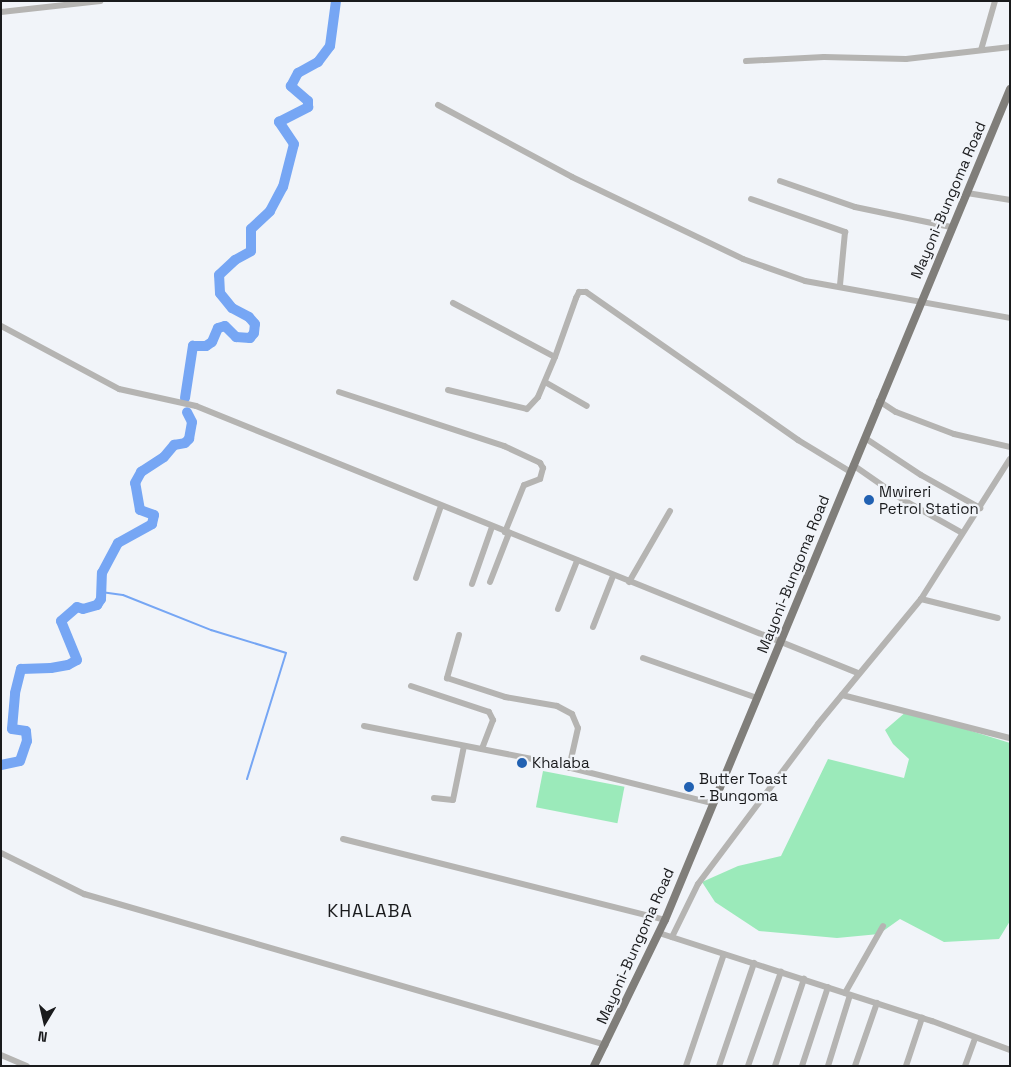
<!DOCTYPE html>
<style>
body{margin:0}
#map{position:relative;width:1011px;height:1067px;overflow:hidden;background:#f1f4f9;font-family:"Space Grotesk",sans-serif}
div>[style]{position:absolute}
.green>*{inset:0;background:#9beaba;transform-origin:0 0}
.stream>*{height:2px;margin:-1px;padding:0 1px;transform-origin:1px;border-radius:1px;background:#76a6f4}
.river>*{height:10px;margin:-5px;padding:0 5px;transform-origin:5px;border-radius:5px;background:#76a6f4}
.minor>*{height:6px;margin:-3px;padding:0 3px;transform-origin:3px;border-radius:3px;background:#b5b4b2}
.major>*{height:8px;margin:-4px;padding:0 4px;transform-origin:4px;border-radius:4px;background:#807e7a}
.dots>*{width:14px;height:14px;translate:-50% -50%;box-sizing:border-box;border:2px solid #f1f4f9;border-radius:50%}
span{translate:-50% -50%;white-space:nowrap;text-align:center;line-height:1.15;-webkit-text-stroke:4.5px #f1f4f9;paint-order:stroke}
.street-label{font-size:15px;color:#1a1b1d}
.poi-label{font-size:15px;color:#1a1b1d}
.left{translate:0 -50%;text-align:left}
.quarter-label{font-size:18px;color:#1a1b1d;letter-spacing:1px}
.frame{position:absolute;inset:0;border:2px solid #1a1b1d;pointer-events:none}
.north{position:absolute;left:20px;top:997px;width:50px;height:50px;-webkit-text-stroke:4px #f1f4f9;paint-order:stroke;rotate:189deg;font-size:14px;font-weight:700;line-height:20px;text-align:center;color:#1a1b1d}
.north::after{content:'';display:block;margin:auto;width:18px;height:22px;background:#1a1b1d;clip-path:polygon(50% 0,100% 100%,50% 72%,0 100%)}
</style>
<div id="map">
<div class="green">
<div style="clip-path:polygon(907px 711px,1010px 743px,1010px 921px,999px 939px,944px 942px,900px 919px,879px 934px,837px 938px,759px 931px,715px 902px,702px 882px,738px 866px,781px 856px,828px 759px,904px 778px,909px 759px,893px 744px,885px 730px)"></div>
<div style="left:543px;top:771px;width:83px;height:37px;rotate:11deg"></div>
</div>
<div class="stream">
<div style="left:101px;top:592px;width:22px;rotate:8deg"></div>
<div style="left:123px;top:595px;width:95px;rotate:21.7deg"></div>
<div style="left:211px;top:630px;width:78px;rotate:17deg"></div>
<div style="left:286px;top:653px;width:132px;rotate:107.2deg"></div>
</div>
<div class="river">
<div style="left:185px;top:398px;width:53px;rotate:-81.3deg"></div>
<div style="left:193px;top:346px;width:13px"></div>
<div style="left:206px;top:346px;width:7px;rotate:-34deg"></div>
<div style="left:212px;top:342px;width:15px;rotate:-67deg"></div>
<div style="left:218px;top:328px;width:7px;rotate:-16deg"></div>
<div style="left:225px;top:326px;width:16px;rotate:45deg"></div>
<div style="left:236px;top:337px;width:14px;rotate:4deg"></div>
<div style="left:250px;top:338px;width:6px;rotate:-51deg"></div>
<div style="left:254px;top:333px;width:9px;rotate:-84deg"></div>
<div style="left:255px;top:324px;width:9px;rotate:-131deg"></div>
<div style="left:249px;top:317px;width:19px;rotate:-152deg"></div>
<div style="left:232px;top:308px;width:19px;rotate:-129deg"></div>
<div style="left:220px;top:293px;width:18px;rotate:-93deg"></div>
<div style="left:219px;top:275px;width:22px;rotate:-43deg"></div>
<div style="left:235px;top:260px;width:18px;rotate:-29deg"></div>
<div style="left:251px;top:251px;width:22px;rotate:-90deg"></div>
<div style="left:251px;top:229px;width:26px;rotate:-43deg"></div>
<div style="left:270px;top:211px;width:27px;rotate:-62deg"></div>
<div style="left:283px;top:187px;width:44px;rotate:-75.7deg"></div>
<div style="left:294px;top:144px;width:27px;rotate:-124deg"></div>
<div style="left:279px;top:122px;width:33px;rotate:-27deg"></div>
<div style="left:308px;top:107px;width:6px;rotate:-90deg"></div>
<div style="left:308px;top:101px;width:23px;rotate:-139deg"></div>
<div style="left:291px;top:86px;width:15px;rotate:-62deg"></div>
<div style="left:298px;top:73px;width:23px;rotate:-29deg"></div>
<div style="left:318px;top:62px;width:20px;rotate:-53deg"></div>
<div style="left:330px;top:46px;width:45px;rotate:-82.4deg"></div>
<div style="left:1px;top:765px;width:19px;rotate:-12deg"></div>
<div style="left:20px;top:761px;width:21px;rotate:-71deg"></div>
<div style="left:27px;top:741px;width:10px;rotate:-96deg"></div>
<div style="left:26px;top:731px;width:14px;rotate:-172deg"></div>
<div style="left:12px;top:729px;width:36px;rotate:-85deg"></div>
<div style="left:15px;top:693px;width:25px;rotate:-76deg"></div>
<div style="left:21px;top:669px;width:30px;rotate:-2deg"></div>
<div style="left:51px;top:668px;width:17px;rotate:-10deg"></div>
<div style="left:68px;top:665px;width:10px;rotate:-29deg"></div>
<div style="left:77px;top:660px;width:42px;rotate:-112.3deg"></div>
<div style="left:61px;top:621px;width:21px;rotate:-41deg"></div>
<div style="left:77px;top:607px;width:6px;rotate:18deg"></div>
<div style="left:83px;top:609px;width:15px;rotate:-16deg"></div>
<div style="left:97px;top:605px;width:7px;rotate:-56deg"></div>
<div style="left:101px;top:599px;width:26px;rotate:-88deg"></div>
<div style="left:102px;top:573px;width:34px;rotate:-62deg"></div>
<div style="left:118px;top:543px;width:39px;rotate:-29deg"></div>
<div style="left:152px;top:524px;width:9px;rotate:-77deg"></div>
<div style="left:154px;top:515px;width:15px;rotate:-160deg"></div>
<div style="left:140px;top:510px;width:27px;rotate:-100deg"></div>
<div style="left:135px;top:483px;width:13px;rotate:-61deg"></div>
<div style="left:141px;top:472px;width:27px;rotate:-33deg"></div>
<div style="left:164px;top:457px;width:16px;rotate:-50deg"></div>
<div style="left:174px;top:445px;width:11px;rotate:-10deg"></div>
<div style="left:185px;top:443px;width:6px;rotate:-45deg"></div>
<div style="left:189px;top:439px;width:17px;rotate:-80deg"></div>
<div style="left:192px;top:422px;width:11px;rotate:-117deg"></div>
</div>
<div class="minor">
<div style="left:1px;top:12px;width:100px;rotate:-6.3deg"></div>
<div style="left:981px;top:50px;width:51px;rotate:-74.1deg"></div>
<div style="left:746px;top:61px;width:78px;rotate:-2.9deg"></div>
<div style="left:824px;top:57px;width:82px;rotate:1.4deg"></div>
<div style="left:906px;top:59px;width:105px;rotate:-6.6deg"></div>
<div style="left:438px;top:105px;width:152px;rotate:28.2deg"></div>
<div style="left:572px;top:177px;width:190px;rotate:25.6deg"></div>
<div style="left:743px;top:259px;width:66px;rotate:19.5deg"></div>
<div style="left:805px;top:281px;width:208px;rotate:10.2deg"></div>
<div style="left:780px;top:181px;width:79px;rotate:19.1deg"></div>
<div style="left:855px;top:207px;width:98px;rotate:11.8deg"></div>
<div style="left:967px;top:193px;width:44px;rotate:9.2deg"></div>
<div style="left:751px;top:199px;width:100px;rotate:19.3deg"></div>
<div style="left:845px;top:232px;width:53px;rotate:95.4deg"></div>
<div style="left:453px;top:303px;width:115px;rotate:27.9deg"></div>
<div style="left:555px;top:357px;width:63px;rotate:-70.4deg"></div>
<div style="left:576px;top:298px;width:7px;rotate:-63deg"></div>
<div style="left:579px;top:292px;width:7px"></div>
<div style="left:586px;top:292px;width:259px;rotate:34.9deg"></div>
<div style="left:798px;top:440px;width:60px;rotate:31.3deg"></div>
<div style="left:1px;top:326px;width:134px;rotate:28.1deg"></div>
<div style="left:119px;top:389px;width:79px;rotate:12.4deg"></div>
<div style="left:196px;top:406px;width:714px;rotate:21.97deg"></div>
<div style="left:545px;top:382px;width:48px;rotate:29.7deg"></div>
<div style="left:448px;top:390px;width:81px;rotate:13.5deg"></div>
<div style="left:527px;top:409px;width:16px;rotate:-47deg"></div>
<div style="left:538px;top:397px;width:43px;rotate:-67deg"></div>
<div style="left:339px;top:392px;width:174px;rotate:18.1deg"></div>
<div style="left:504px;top:446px;width:40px;rotate:25deg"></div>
<div style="left:540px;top:463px;width:6px;rotate:59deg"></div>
<div style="left:543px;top:468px;width:11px;rotate:105deg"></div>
<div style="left:540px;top:479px;width:17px;rotate:159deg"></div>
<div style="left:524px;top:485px;width:51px;rotate:112deg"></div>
<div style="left:879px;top:401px;width:20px;rotate:33deg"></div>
<div style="left:896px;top:412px;width:62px;rotate:20.8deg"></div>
<div style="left:954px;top:434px;width:57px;rotate:13.1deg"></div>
<div style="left:865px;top:438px;width:67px;rotate:33.5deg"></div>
<div style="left:921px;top:475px;width:68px;rotate:29.2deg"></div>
<div style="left:853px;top:465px;width:60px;rotate:34.8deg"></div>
<div style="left:902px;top:499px;width:69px;rotate:29.5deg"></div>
<div style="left:416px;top:578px;width:76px;rotate:-70.9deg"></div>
<div style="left:490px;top:582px;width:53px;rotate:-68.8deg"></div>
<div style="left:629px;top:582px;width:82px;rotate:-60deg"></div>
<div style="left:472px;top:584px;width:60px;rotate:-70.7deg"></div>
<div style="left:921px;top:599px;width:79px;rotate:13.9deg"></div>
<div style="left:558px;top:609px;width:52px;rotate:-68.4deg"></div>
<div style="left:593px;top:627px;width:55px;rotate:-68.6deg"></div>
<div style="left:459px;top:635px;width:45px;rotate:105.6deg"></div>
<div style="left:447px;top:678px;width:61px;rotate:18.1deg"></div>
<div style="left:505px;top:697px;width:53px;rotate:9.8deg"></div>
<div style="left:557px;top:706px;width:17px;rotate:28deg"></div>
<div style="left:572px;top:714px;width:15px;rotate:67deg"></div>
<div style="left:578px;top:728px;width:41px;rotate:102.7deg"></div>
<div style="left:643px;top:658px;width:121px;rotate:19.3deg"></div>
<div style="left:411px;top:686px;width:82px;rotate:18.4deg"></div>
<div style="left:489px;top:712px;width:9px;rotate:63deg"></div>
<div style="left:493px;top:720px;width:31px;rotate:111deg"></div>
<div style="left:842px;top:695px;width:173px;rotate:14.4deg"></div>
<div style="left:364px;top:726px;width:187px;rotate:11.1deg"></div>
<div style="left:547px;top:762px;width:170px;rotate:14deg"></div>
<div style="left:434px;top:798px;width:19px;rotate:6deg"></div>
<div style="left:453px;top:800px;width:55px;rotate:-78.5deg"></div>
<div style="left:343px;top:839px;width:332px;rotate:14.1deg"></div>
<div style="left:1px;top:853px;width:93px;rotate:26.3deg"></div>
<div style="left:84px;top:894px;width:543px;rotate:16.13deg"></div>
<div style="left:659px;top:933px;width:287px;rotate:17.9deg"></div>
<div style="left:932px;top:1021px;width:83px;rotate:20.4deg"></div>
<div style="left:672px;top:937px;width:59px;rotate:-63.9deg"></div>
<div style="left:698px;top:884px;width:200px;rotate:-53.1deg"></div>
<div style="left:818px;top:724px;width:162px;rotate:-50.5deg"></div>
<div style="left:921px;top:599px;width:166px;rotate:-57.6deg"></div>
<div style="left:845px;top:993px;width:77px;rotate:-60.4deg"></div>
<div style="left:1px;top:1055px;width:28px;rotate:23deg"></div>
<div style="left:686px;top:1066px;width:118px;rotate:-71.3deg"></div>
<div style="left:719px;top:1066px;width:109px;rotate:-71.2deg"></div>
<div style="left:748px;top:1066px;width:100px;rotate:-70.7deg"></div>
<div style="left:775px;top:1066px;width:92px;rotate:-71.6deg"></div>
<div style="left:802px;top:1066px;width:83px;rotate:-71.8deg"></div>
<div style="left:828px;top:1066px;width:74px;rotate:-72.8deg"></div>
<div style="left:855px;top:1066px;width:67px;rotate:-70.8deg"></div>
<div style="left:906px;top:1066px;width:51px;rotate:-71.6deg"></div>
<div style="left:965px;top:1066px;width:29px;rotate:-70deg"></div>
</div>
<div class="major">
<div style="left:594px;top:1066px;width:162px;rotate:-64.1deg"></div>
<div style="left:665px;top:920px;width:900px;rotate:-67.45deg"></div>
</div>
<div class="dots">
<div style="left:869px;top:500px;background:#2161b2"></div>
<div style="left:522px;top:763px;background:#2161b2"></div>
<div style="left:689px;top:787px;background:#2161b2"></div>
</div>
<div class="street-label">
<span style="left:948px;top:200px;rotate:-67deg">Mayoni-Bungoma Road</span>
<span style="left:793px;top:574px;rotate:-68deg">Mayoni-Bungoma Road</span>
<span style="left:635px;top:946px;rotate:-66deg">Mayoni-Bungoma Road</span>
</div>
<div class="poi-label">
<span class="left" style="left:879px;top:500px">Mwireri<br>Petrol Station</span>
<span class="left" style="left:532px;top:763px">Khalaba</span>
<span class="left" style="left:699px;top:787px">Butter Toast<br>- Bungoma</span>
</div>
<div class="quarter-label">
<span style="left:370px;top:911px">KHALABA</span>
</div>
<div class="frame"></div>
<div class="north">N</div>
</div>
